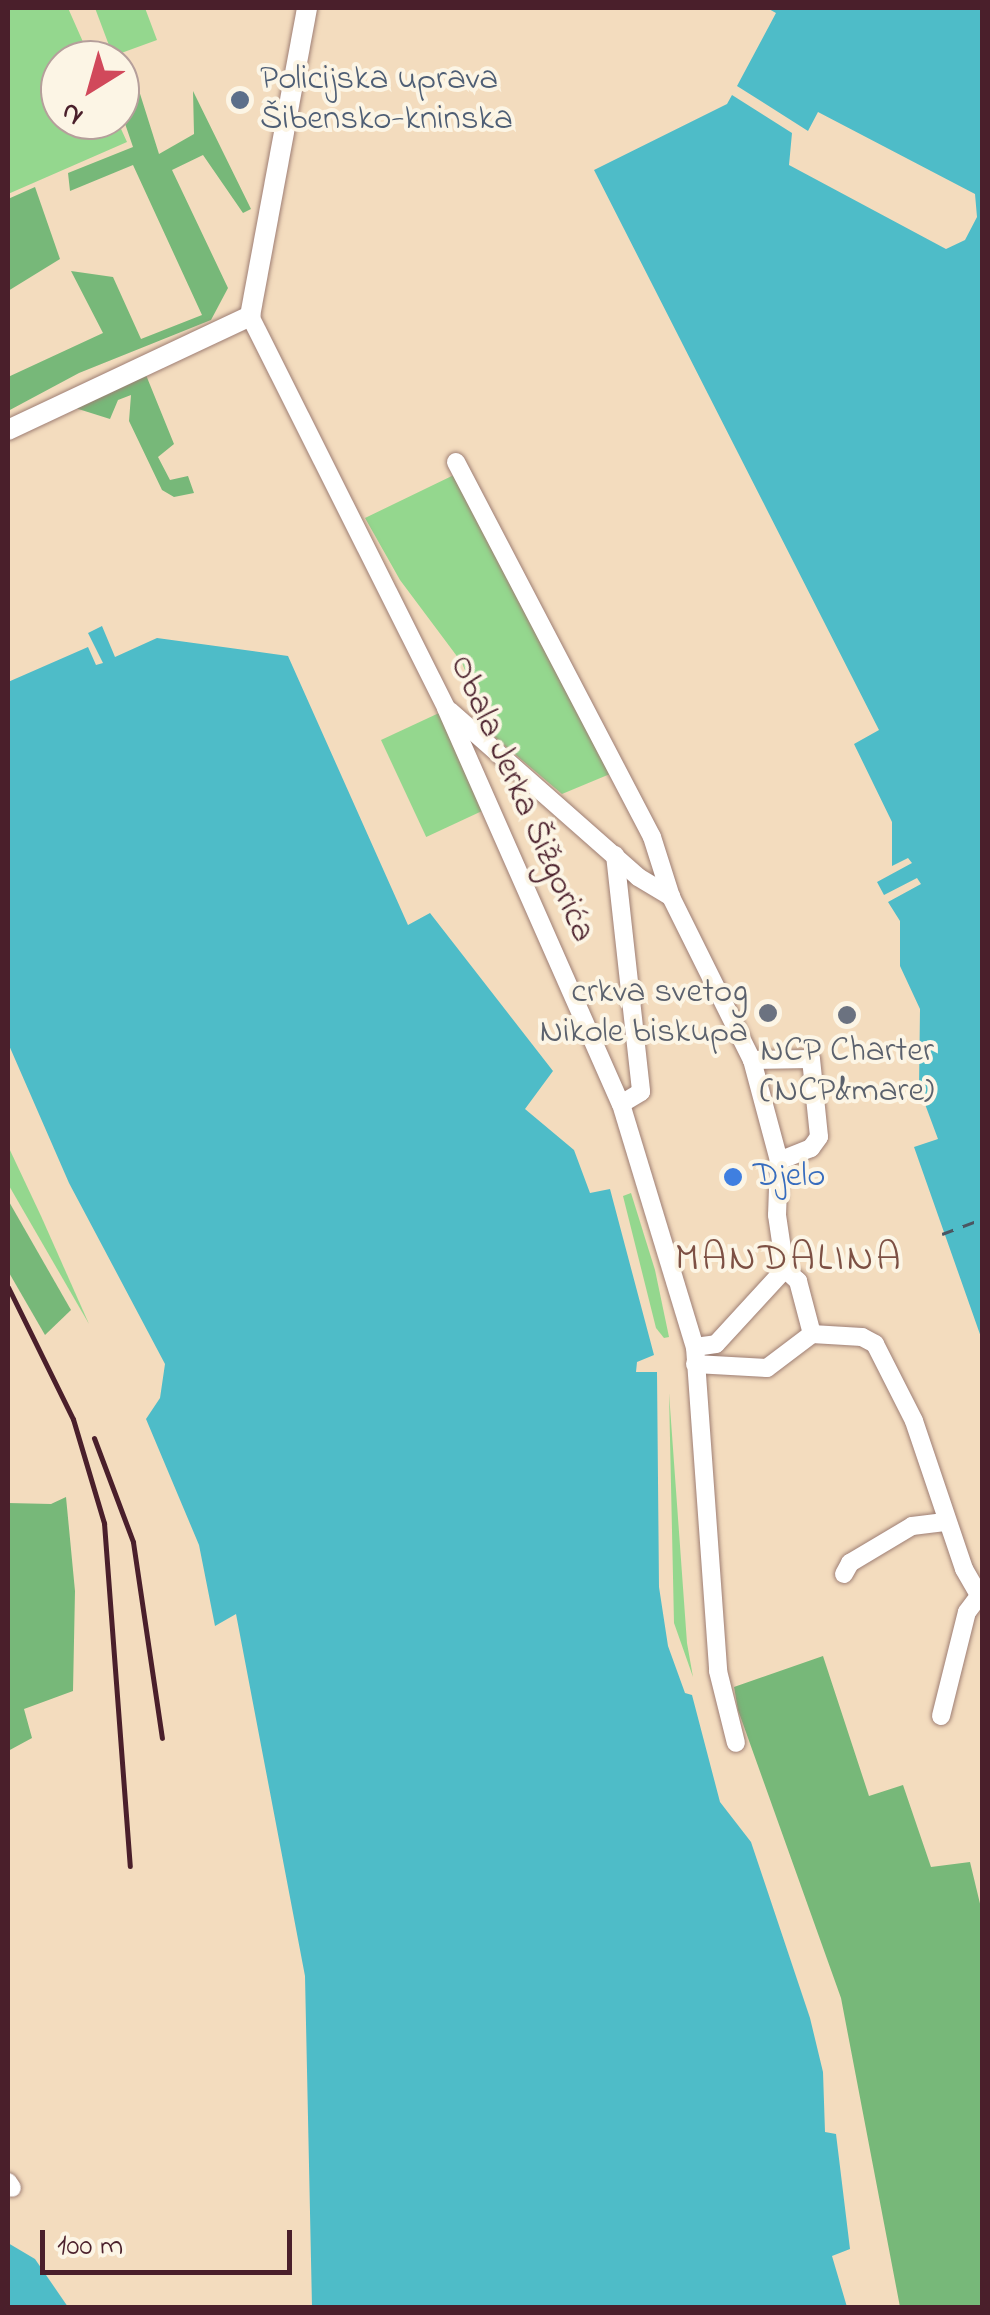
<!DOCTYPE html>
<meta charset="utf-8">
<style>
body{margin:0}
#map{position:relative;width:990px;height:2315px;overflow:hidden;background:#f3dcbe;font-family:"Indie Flower",sans-serif}
div>[style]{position:absolute}
.green>*{inset:0;background:#94d78e;transform-origin:0 0}
.forest>*{inset:0;background:#77b879}
.water>*{inset:0;background:#4ebcc8}
.ferry>*{height:2.5px;margin-top:-1.25px;transform-origin:0;background:repeating-linear-gradient(90deg,#4b5662 0 12px,transparent 0 22px)}
.roads{filter:drop-shadow(0 0 2px #9e7e74) drop-shadow(0 0 2px #9e7e74)}
.minor>*{height:18px;margin:-9px;padding:0 9px;transform-origin:9px;border-radius:9px;background:#fff}
.tertiary>*{height:20px;margin:-10px;padding:0 10px;transform-origin:10px;border-radius:10px;background:#fff}
.rail>*{height:5px;margin:-2.5px;padding:0 2.5px;transform-origin:2.5px;border-radius:2.5px;background:#4a1f2b}
.dots>*{width:28px;height:28px;translate:-50% -50%;box-sizing:border-box;border:5px solid #fcf5e5;border-radius:50%}
span{translate:-50% -50%;white-space:nowrap;text-align:center;line-height:1.15;-webkit-text-stroke:8px #fcf5e5;paint-order:stroke}
.service-label{font-size:35px;color:#4e5e75}
.left{translate:0 -50%;text-align:left}
.street-label{font-size:35px;color:#4a1f2b}
.worship-label{font-size:35px;color:#5b616d}
.right{translate:-100% -50%;text-align:right}
.shop-label{font-size:35px;color:#366cbe}
.quarter-label{font-size:40px;color:#7d5044;letter-spacing:2.5px}
.frame{position:absolute;inset:0;border:10px solid #4a1f2b;pointer-events:none}
.north{position:absolute;left:40px;top:40px;width:100px;height:100px;box-sizing:border-box;background:#fcf5e5;border:2px solid #b59f9b;border-radius:50%;rotate:217deg;font-size:28px;font-weight:700;line-height:40px;text-align:center;color:#4a1f2b}
.north::after{content:'';display:block;margin:auto;width:35px;height:45px;background:#d1495b;clip-path:polygon(50% 0,100% 100%,50% 72%,0 100%)}
.scale{position:absolute;left:40px;top:2230px;width:252px;height:45px;box-sizing:border-box;border:5px solid #4a1f2b;border-top:0;padding-left:12px;font-size:30px;line-height:35px;white-space:nowrap;color:#4a1f2b;-webkit-text-stroke:8px #fcf5e5;paint-order:stroke}
</style>
<div id="map">
<div class="green">
<div style="clip-path:polygon(8px 8px,68px 8px,91px 60px,60px 60px,60px 120px,117px 120px,127px 142px,8px 194px)"></div>
<div style="clip-path:polygon(95px 8px,145px 8px,157px 40px,113px 56px)"></div>
<div style="clip-path:polygon(458px 473px,610px 774px,562px 794px,491px 734px,462px 663px,400px 580px,365px 518px)"></div>
<div style="left:439px;top:713px;width:107px;height:64px;rotate:65deg"></div>
<div style="clip-path:polygon(8px 1146px,41px 1216px,89px 1324px,8px 1184px)"></div>
<div style="clip-path:polygon(631px 1193px,655px 1270px,669px 1337px,664px 1338px,656px 1328px,623px 1196px)"></div>
<div style="clip-path:polygon(669px 1393px,687px 1643px,693px 1677px,674px 1623px)"></div>
</div>
<div class="forest">
<div style="clip-path:polygon(130px 62px,159px 154px,194px 134px,193px 91px,251px 209px,243px 213px,203px 155px,172px 170px,228px 288px,211px 320px,79px 373px,8px 411px,8px 377px,103px 333px,71px 271px,113px 277px,141px 339px,202px 315px,133px 165px,70px 191px,68px 173px,133px 147px,120px 109px,120px 67px)"></div>
<div style="clip-path:polygon(35px 187px,60px 259px,8px 291px,8px 199px)"></div>
<div style="clip-path:polygon(146px 375px,174px 444px,158px 457px,170px 480px,188px 476px,194px 493px,174px 497px,162px 490px,129px 421px,131px 395px,118px 400px,110px 419px,72px 407px)"></div>
<div style="clip-path:polygon(8px 1200px,71px 1310px,45px 1335px,8px 1271px)"></div>
<div style="clip-path:polygon(66px 1497px,75px 1591px,73px 1691px,24px 1709px,32px 1738px,8px 1751px,8px 1503px,51px 1504px)"></div>
<div style="clip-path:polygon(823px 1656px,869px 1796px,903px 1785px,931px 1867px,970px 1862px,982px 1912px,982px 2307px,900px 2307px,841px 1998px,738px 1710px,734px 1687px)"></div>
</div>
<div class="water">
<div style="clip-path:polygon(767px 8px,982px 8px,982px 1340px,914px 1147px,938px 1139px,919px 1088px,920px 1009px,900px 966px,900px 921px,888px 902px,921px 884px,917px 878px,884px 895px,877px 882px,912px 863px,908px 858px,892px 866px,892px 822px,854px 744px,879px 730px,594px 170px,727px 104px,732px 95px,792px 133px,789px 165px,946px 249px,965px 240px,977px 217px,975px 194px,818px 112px,808px 131px,737px 86px,776px 13px)"></div>
<div style="clip-path:polygon(102px 626px,115px 657px,157px 638px,288px 656px,408px 925px,430px 913px,553px 1071px,525px 1109px,574px 1150px,590px 1193px,610px 1189px,654px 1355px,637px 1362px,636px 1372px,657px 1372px,659px 1587px,668px 1646px,685px 1693px,692px 1695px,720px 1802px,751px 1842px,810px 2018px,823px 2072px,825px 2132px,836px 2134px,850px 2249px,832px 2256px,847px 2307px,312px 2307px,305px 1976px,236px 1614px,215px 1626px,199px 1545px,146px 1419px,160px 1398px,165px 1364px,69px 1183px,8px 1043px,8px 682px,88px 647px,96px 665px,103px 663px,88px 633px)"></div>
<div style="clip-path:polygon(8px 2243px,35px 2259px,68px 2307px,8px 2307px)"></div>
</div>
<div class="ferry">
<div style="left:942px;top:1234px;width:43px;rotate:-20.6deg"></div>
</div>
<div class="roads">
<div class="minor">
<div style="left:250px;top:316px;width:438px;rotate:63.4deg"></div>
<div style="left:446px;top:708px;width:433px;rotate:66.2deg"></div>
<div style="left:621px;top:1104px;width:254px;rotate:73.1deg"></div>
<div style="left:695px;top:1347px;width:325px;rotate:85.9deg"></div>
<div style="left:718px;top:1671px;width:74px;rotate:76deg"></div>
<div style="left:456px;top:462px;width:423px;rotate:62.4deg"></div>
<div style="left:652px;top:837px;width:63px;rotate:72.4deg"></div>
<div style="left:450px;top:711px;width:251px;rotate:41.4deg"></div>
<div style="left:638px;top:877px;width:39px;rotate:31deg"></div>
<div style="left:671px;top:897px;width:182px;rotate:63.6deg"></div>
<div style="left:752px;top:1060px;width:59px;rotate:-1deg"></div>
<div style="left:811px;top:1059px;width:78px;rotate:84.1deg"></div>
<div style="left:819px;top:1137px;width:14px;rotate:126deg"></div>
<div style="left:811px;top:1148px;width:35px;rotate:158deg"></div>
<div style="left:615px;top:855px;width:238px;rotate:83.7deg"></div>
<div style="left:641px;top:1092px;width:23px;rotate:149deg"></div>
<div style="left:752px;top:1060px;width:105px;rotate:75deg"></div>
<div style="left:779px;top:1161px;width:54px;rotate:92.1deg"></div>
<div style="left:777px;top:1215px;width:55px;rotate:81.6deg"></div>
<div style="left:785px;top:1269px;width:18px;rotate:43deg"></div>
<div style="left:798px;top:1281px;width:55px;rotate:75.2deg"></div>
<div style="left:695px;top:1347px;width:21px;rotate:-8deg"></div>
<div style="left:716px;top:1344px;width:102px;rotate:-47.4deg"></div>
<div style="left:695px;top:1364px;width:72px;rotate:3.2deg"></div>
<div style="left:767px;top:1368px;width:56px;rotate:-37.1deg"></div>
<div style="left:812px;top:1334px;width:50px;rotate:3.4deg"></div>
<div style="left:862px;top:1337px;width:15px;rotate:28deg"></div>
<div style="left:875px;top:1344px;width:86px;rotate:63.1deg"></div>
<div style="left:914px;top:1421px;width:156px;rotate:71.3deg"></div>
<div style="left:964px;top:1569px;width:36px;rotate:60deg"></div>
<div style="left:844px;top:1574px;width:13px;rotate:-61deg"></div>
<div style="left:850px;top:1563px;width:72px;rotate:-30.8deg"></div>
<div style="left:912px;top:1526px;width:35px;rotate:-7deg"></div>
<div style="left:941px;top:1716px;width:107px;rotate:-76deg"></div>
<div style="left:967px;top:1612px;width:20px;rotate:-53deg"></div>
<div style="left:8px;top:2182px;width:7px;rotate:56deg"></div>
</div>
<div class="tertiary">
<div style="left:8px;top:430px;width:268px;rotate:-25.2deg"></div>
<div style="left:250px;top:316px;width:313px;rotate:-79.5deg"></div>
</div>
</div>
<div class="rail">
<div style="left:8px;top:1287px;width:147px;rotate:63.8deg"></div>
<div style="left:73px;top:1419px;width:109px;rotate:73.4deg"></div>
<div style="left:104px;top:1523px;width:344px;rotate:85.7deg"></div>
<div style="left:94px;top:1438px;width:111px;rotate:69.4deg"></div>
<div style="left:133px;top:1542px;width:198px;rotate:81.6deg"></div>
</div>
<div class="dots">
<div style="left:240px;top:100px;background:#5c6f8a"></div>
<div style="left:768px;top:1013px;background:#6b7280"></div>
<div style="left:847px;top:1015px;background:#6b7280"></div>
<div style="left:733px;top:1177px;background:#3f7fe0"></div>
</div>
<div class="service-label">
<span class="left" style="left:260px;top:100px">Policijska uprava<br>Šibensko-kninska</span>
</div>
<div class="street-label">
<span style="left:521px;top:799px;rotate:66deg">Obala Jerka Šižgorića</span>
</div>
<div class="worship-label">
<span class="right" style="left:748px;top:1013px">crkva svetog<br>Nikole biskupa</span>
<span style="left:847px;top:1072px">NCP Charter<br>(NCP&amp;mare)</span>
</div>
<div class="shop-label">
<span class="left" style="left:753px;top:1177px">Djelo</span>
</div>
<div class="quarter-label">
<span style="left:789px;top:1260px">MANDALINA</span>
</div>
<div class="frame"></div>
<div class="north">N</div>
<div class="scale">100 m</div>
</div>
